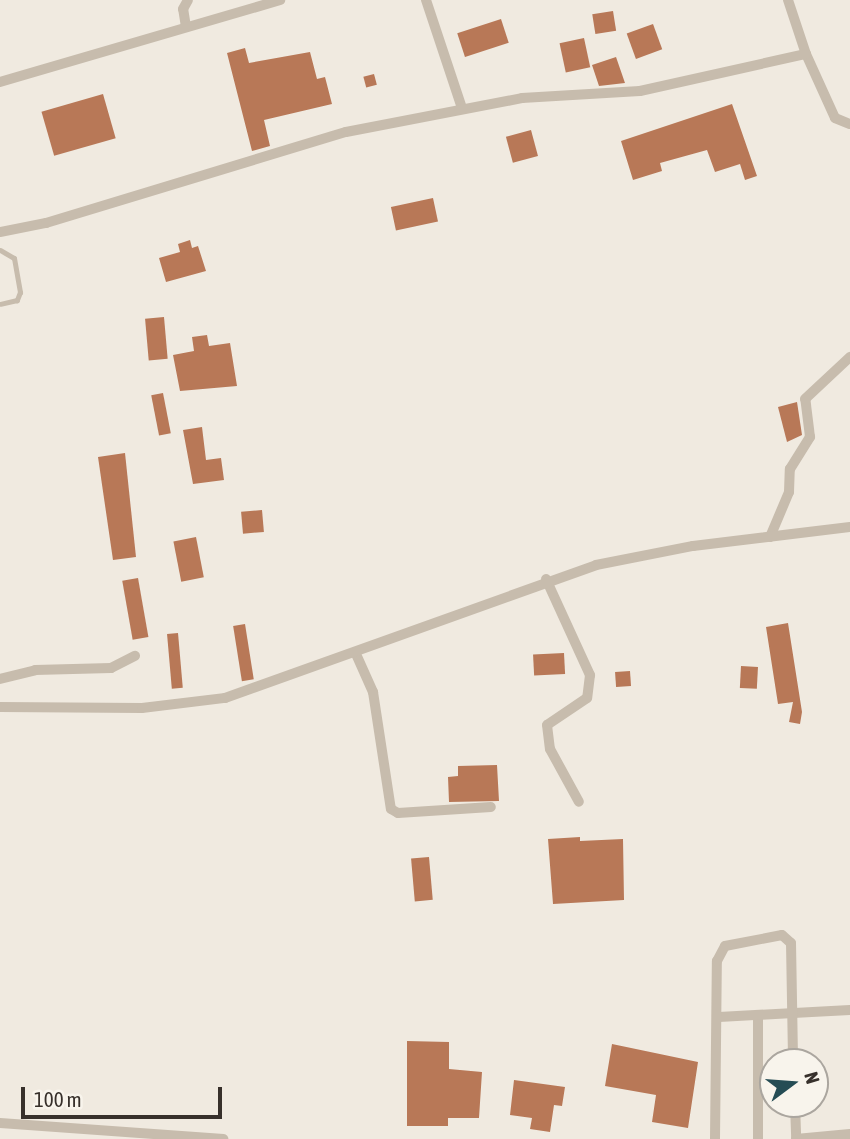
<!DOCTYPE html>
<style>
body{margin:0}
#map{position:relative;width:850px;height:1139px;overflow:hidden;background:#f0eae0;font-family:"Asap Condensed",sans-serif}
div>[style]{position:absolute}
.building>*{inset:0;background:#b87857;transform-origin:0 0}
.service>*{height:5px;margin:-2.5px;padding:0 2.5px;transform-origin:2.5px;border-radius:2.5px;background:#c7bcad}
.minor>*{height:10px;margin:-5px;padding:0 5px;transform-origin:5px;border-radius:5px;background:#c7bcad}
span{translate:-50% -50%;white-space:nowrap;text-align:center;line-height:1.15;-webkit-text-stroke:5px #f8f4ec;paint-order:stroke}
.north{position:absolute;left:759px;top:1048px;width:70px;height:70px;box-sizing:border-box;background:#f8f4ec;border:2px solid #aba69f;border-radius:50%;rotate:74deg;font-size:19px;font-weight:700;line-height:28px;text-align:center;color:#37302b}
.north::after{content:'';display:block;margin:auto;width:24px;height:32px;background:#254c54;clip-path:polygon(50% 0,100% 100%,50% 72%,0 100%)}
.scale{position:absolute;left:21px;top:1087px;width:201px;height:32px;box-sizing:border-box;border:4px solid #37302b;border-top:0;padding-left:9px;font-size:21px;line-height:24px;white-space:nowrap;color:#37302b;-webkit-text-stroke:5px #f8f4ec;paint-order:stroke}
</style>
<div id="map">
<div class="building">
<div style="left:613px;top:11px;width:20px;height:21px;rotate:81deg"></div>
<div style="left:501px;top:19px;width:25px;height:46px;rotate:72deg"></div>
<div style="left:653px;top:24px;width:27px;height:28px;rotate:70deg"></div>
<div style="left:584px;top:38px;width:30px;height:25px;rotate:78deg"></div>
<div style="clip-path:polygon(245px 48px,249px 63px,310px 52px,317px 79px,325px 77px,332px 104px,264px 120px,270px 146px,252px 151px,227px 53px)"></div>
<div style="clip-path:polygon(616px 57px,625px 83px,599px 86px,592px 65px)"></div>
<div style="left:374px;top:74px;width:11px;height:11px;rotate:75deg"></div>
<div style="left:103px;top:94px;width:46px;height:64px;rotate:74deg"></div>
<div style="clip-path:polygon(732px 104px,757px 176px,745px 180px,740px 164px,715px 172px,707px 150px,660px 163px,662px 171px,633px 180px,621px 141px)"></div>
<div style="left:531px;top:130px;width:27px;height:26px;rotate:75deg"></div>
<div style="left:433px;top:198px;width:24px;height:43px;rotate:78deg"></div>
<div style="clip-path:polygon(190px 240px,192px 248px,198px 246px,206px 271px,166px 282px,159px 258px,180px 252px,178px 244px)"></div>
<div style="left:164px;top:317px;width:42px;height:19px;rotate:85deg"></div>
<div style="clip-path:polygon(207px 335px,209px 346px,230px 343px,237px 386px,180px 391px,173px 355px,194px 351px,192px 337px)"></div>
<div style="left:163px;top:393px;width:41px;height:12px;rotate:79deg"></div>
<div style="clip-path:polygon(797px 402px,802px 435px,787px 442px,778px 407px)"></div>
<div style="clip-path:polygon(202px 427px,206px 460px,221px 458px,224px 480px,193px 484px,183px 430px)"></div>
<div style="clip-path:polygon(125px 453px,136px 557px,113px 560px,98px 457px)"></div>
<div style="left:262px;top:510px;width:22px;height:21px;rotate:85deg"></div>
<div style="left:196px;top:537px;width:41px;height:23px;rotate:79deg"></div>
<div style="left:138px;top:578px;width:60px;height:16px;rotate:80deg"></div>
<div style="clip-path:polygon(788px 623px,802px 712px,800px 724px,789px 722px,793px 702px,778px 704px,766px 627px)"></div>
<div style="left:245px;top:624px;width:56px;height:12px;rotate:81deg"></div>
<div style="left:178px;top:633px;width:55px;height:11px;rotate:85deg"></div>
<div style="left:564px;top:653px;width:21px;height:31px;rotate:87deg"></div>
<div style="left:741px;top:666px;width:17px;height:22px;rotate:3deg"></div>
<div style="left:630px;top:671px;width:15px;height:15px;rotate:86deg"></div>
<div style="clip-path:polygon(497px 765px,499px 801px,449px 802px,448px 777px,458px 776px,458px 766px)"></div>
<div style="clip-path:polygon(580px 837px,580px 841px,623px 839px,624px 900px,553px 904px,548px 839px)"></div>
<div style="left:429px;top:857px;width:43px;height:18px;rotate:85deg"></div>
<div style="clip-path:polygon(407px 1041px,449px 1042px,449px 1069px,482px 1072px,479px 1118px,448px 1118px,448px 1126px,407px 1126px)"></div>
<div style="clip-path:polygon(612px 1044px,698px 1062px,688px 1128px,652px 1122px,656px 1095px,605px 1086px)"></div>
<div style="clip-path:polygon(514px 1080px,565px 1087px,562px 1106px,554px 1105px,550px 1132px,530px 1129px,532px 1118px,510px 1115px)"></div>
</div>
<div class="service">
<div style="left:0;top:250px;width:16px;rotate:30deg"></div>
<div style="left:14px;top:258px;width:35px;rotate:80deg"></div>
<div style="left:20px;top:292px;width:9px;rotate:111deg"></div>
<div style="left:17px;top:300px;width:17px;rotate:167deg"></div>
</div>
<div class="minor">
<div style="left:426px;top:0;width:114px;rotate:71.6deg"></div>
<div style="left:788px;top:0;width:57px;rotate:71.6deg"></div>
<div style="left:806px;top:54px;width:70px;rotate:65.6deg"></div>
<div style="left:835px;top:118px;width:16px;rotate:22deg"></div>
<div style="left:186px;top:27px;width:18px;rotate:-99deg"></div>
<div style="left:183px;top:9px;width:10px;rotate:-61deg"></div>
<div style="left:0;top:82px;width:292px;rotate:-16.3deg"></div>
<div style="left:0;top:232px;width:47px;rotate:-11.1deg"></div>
<div style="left:46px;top:223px;width:313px;rotate:-16.9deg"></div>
<div style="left:346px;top:132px;width:179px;rotate:-10.9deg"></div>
<div style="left:522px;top:98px;width:118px;rotate:-3.4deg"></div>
<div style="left:640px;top:91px;width:170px;rotate:-12.6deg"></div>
<div style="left:770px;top:537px;width:49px;rotate:-67.1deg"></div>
<div style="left:789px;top:492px;width:23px;rotate:-88deg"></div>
<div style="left:790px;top:469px;width:38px;rotate:-58deg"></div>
<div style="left:810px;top:437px;width:38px;rotate:-97deg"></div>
<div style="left:805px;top:399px;width:62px;rotate:-43deg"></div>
<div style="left:546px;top:579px;width:106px;rotate:65.4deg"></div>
<div style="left:590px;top:675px;width:23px;rotate:97deg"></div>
<div style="left:587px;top:698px;width:48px;rotate:146deg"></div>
<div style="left:547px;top:725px;width:24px;rotate:83deg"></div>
<div style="left:550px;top:749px;width:60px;rotate:61.3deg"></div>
<div style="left:356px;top:654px;width:42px;rotate:65.9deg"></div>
<div style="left:373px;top:692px;width:118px;rotate:81.3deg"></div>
<div style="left:391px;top:809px;width:8px;rotate:30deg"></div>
<div style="left:398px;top:813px;width:93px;rotate:-3.7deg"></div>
<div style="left:0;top:679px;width:36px;rotate:-14deg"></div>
<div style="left:35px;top:670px;width:76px;rotate:-1.5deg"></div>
<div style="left:111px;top:668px;width:27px;rotate:-27deg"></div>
<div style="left:0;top:707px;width:142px;rotate:0.4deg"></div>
<div style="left:142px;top:708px;width:84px;rotate:-6.9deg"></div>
<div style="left:225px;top:698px;width:394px;rotate:-19.7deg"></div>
<div style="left:596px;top:565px;width:99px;rotate:-11.1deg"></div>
<div style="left:693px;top:546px;width:158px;rotate:-6.9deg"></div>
<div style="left:758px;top:1015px;width:124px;rotate:90deg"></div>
<div style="left:719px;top:1017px;width:131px;rotate:-3.1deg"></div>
<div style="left:795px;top:1104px;width:35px;rotate:88deg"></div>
<div style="left:796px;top:1139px;width:54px;rotate:-5.3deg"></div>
<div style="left:0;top:1123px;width:224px;rotate:4.1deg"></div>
<div style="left:715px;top:1139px;width:178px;rotate:-89.4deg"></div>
<div style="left:717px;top:961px;width:17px;rotate:-62deg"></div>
<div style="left:725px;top:946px;width:58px;rotate:-10.9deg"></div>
<div style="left:782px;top:935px;width:12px;rotate:42deg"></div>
<div style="left:791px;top:943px;width:119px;rotate:89deg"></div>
</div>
<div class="north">N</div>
<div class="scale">100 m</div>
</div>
